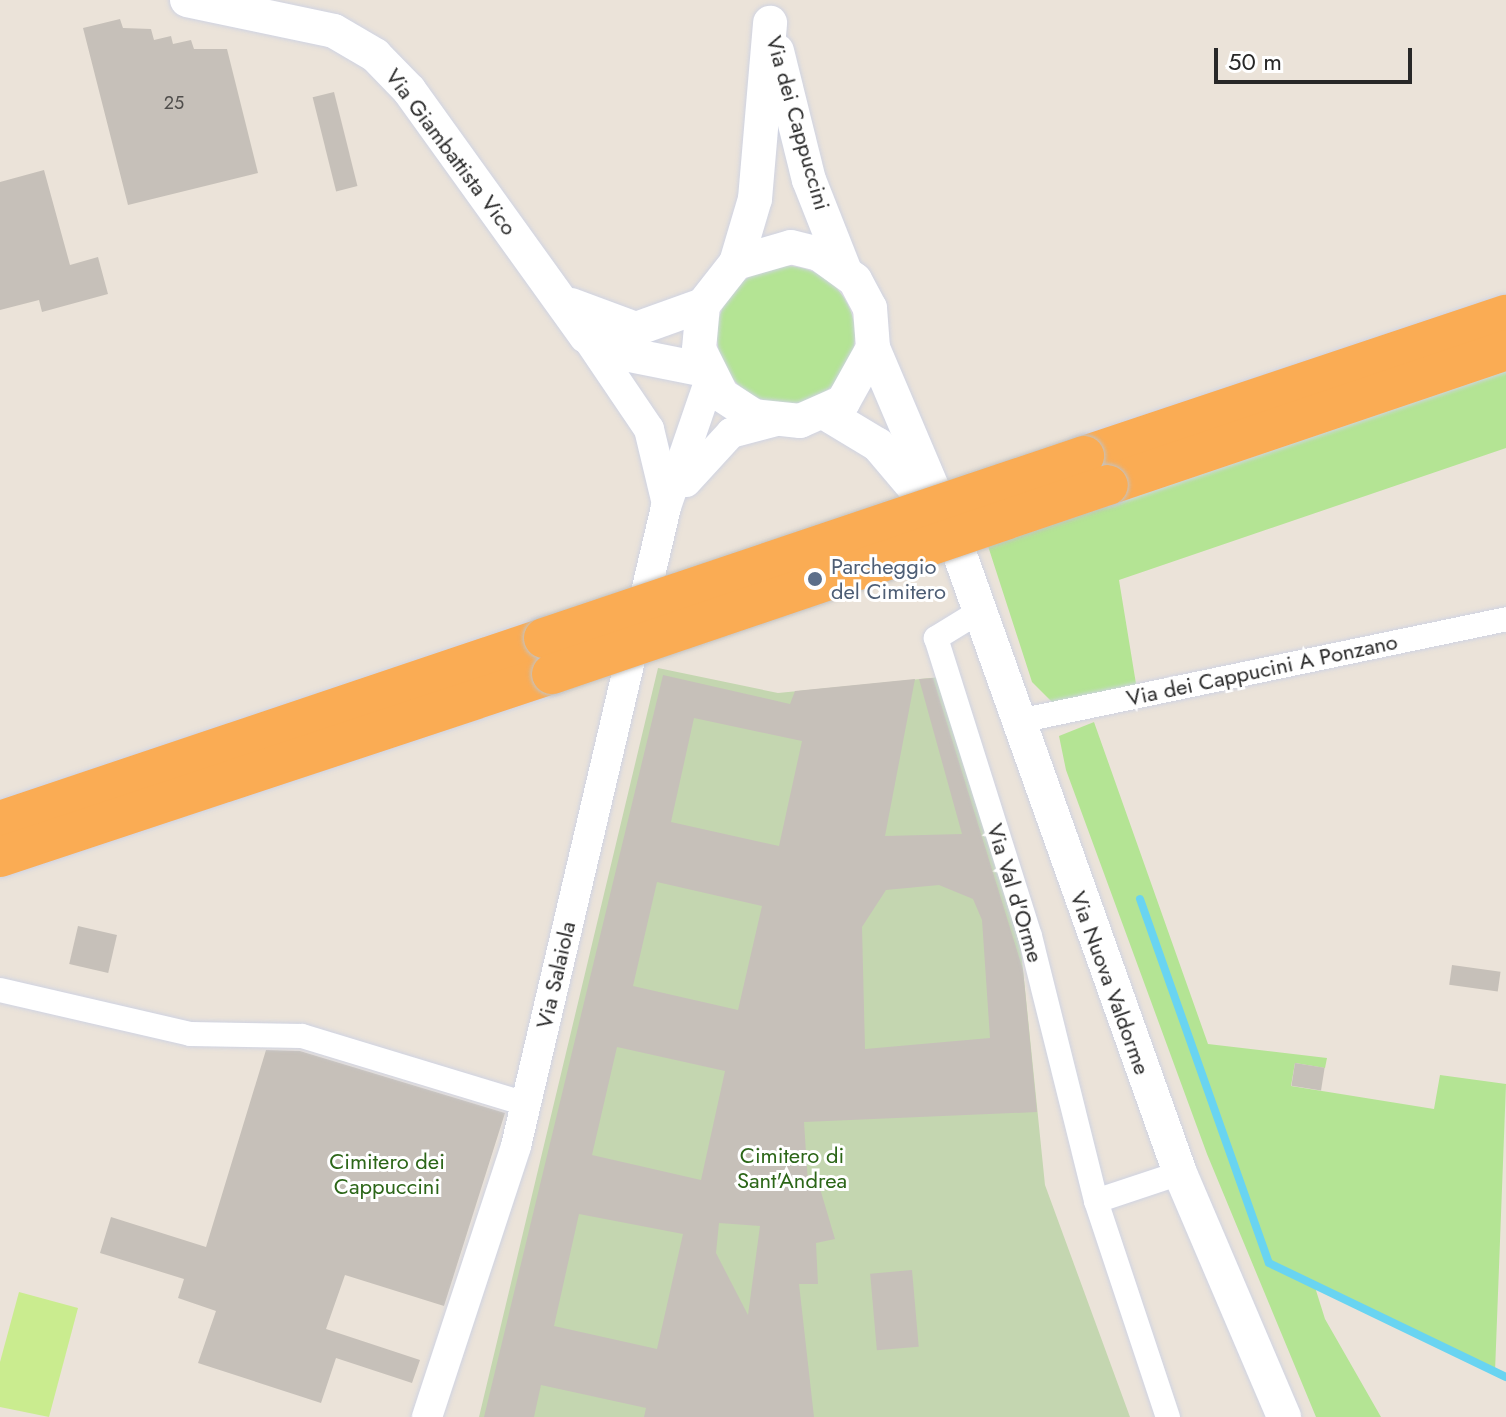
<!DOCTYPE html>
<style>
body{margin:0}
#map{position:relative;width:1506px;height:1417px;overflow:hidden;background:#ebe3d9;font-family:Jost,sans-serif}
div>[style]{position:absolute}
.green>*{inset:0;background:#b4e494}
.round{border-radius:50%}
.cemetery>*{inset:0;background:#c4d6b0}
.pitch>*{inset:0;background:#caec8f}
.stream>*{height:8px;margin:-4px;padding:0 4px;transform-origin:4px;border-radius:4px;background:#69d4f1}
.building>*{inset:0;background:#c6c0b9;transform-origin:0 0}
.roads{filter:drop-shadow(0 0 2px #cfd3e2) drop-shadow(0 0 2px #cfd3e2)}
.minor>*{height:24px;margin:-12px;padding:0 12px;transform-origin:12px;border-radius:12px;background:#fff}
.tertiary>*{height:30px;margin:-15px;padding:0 15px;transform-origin:15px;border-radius:15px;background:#fff}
.secondary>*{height:34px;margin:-17px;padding:0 17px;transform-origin:17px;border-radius:17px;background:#fff}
.trunk>*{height:40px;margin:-20px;padding:0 20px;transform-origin:20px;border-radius:20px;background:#faac54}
.bridges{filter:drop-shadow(0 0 2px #c3c3c3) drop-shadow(0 0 2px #c3c3c3)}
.trunk-bridge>*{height:40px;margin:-20px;padding:0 20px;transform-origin:20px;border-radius:20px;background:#faac54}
.dots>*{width:22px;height:22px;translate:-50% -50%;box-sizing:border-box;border:4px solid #fff;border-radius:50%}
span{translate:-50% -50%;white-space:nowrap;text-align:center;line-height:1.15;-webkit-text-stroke:6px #fff;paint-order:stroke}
.number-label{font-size:18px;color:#504e4c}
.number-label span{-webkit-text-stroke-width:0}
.street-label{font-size:22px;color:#282828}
.service-label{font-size:22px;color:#4e5e75}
.left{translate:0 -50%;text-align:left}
.park-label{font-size:22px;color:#2c6618}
.scale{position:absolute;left:1214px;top:48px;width:198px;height:36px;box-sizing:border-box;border:4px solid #282828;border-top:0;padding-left:10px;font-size:24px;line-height:28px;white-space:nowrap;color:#282828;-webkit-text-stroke:6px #fff;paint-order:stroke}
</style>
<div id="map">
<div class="green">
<div class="round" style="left:717px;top:266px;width:138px;height:138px"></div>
<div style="clip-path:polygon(1506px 370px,1506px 448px,1119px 580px,1138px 696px,1056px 706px,1032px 682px,988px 546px)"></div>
<div style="clip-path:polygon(1094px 722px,1208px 1044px,1327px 1058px,1325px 1068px,1295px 1063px,1291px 1086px,1434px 1109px,1440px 1075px,1506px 1084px,1495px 1372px,1314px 1284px,1325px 1319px,1381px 1417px,1316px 1417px,1207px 1154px,1066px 770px,1059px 736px)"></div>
</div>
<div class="cemetery">
<div style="clip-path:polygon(658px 668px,778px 693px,941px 677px,1020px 940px,1045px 1185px,1130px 1417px,479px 1417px)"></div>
</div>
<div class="pitch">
<div style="clip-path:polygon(19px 1292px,78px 1308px,49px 1417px,0 1407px,0 1362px)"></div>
</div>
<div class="stream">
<div style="left:1140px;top:899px;width:386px;rotate:70.5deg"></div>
<div style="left:1269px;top:1263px;width:263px;rotate:25.7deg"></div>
</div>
<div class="building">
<div style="clip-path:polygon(120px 19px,123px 28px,151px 29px,154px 40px,171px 36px,173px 44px,191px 40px,194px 49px,227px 49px,258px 173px,128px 205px,83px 28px)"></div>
<div style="left:334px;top:92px;width:97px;height:22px;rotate:76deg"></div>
<div style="clip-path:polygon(44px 170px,70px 265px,98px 257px,108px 294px,42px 312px,39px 300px,0 310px,0 182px)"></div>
<div style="clip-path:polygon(evenodd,663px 675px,790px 704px,795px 691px,915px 679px,885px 836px,962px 834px,919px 679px,933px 678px,1023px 970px,1037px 1112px,804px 1122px,808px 1183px,819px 1185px,835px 1239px,816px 1243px,818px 1284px,799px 1284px,814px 1417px,644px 1417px,646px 1408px,541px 1385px,534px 1417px,484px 1417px,663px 675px,694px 718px,802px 741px,779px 846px,671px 822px,694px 718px,663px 675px,657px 882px,762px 906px,738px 1010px,633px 986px,657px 882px,663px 675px,939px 885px,973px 899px,982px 920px,990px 1038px,865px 1049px,862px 927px,886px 890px,939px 885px,663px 675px,617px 1047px,725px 1071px,701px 1180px,592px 1155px,617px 1047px,663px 675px,579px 1214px,683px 1234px,657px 1349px,554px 1326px,579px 1214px,663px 675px,719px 1223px,760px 1226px,748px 1315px,716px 1253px,719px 1223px)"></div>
<div style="left:78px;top:926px;width:40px;height:39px;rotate:13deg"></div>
<div style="left:1452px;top:965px;width:49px;height:20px;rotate:8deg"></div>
<div style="clip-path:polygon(266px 1050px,300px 1051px,505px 1113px,444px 1306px,345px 1275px,326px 1329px,420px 1360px,412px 1383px,336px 1358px,321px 1403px,198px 1363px,216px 1311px,178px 1298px,184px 1279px,100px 1253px,111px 1217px,206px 1247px)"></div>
<div style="left:1295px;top:1063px;width:30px;height:23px;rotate:9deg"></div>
<div style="left:912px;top:1270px;width:77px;height:42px;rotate:85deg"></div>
</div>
<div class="roads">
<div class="minor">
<div style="left:980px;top:611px;width:52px;rotate:148.5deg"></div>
<div style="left:936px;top:638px;width:312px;rotate:72.5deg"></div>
<div style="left:1030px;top:936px;width:273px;rotate:76deg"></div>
<div style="left:1096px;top:1201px;width:228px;rotate:71.6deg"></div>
<div style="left:1019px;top:721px;width:498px;rotate:-11.8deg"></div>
<div style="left:0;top:990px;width:195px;rotate:13deg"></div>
<div style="left:190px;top:1034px;width:112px;rotate:1deg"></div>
<div style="left:302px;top:1036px;width:234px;rotate:16.9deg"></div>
<div style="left:1096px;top:1201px;width:89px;rotate:-18.4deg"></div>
</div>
<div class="tertiary">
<div style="left:586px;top:336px;width:112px;rotate:55.9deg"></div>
<div style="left:649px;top:429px;width:73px;rotate:76.5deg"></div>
<div style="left:686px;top:482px;width:67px;rotate:-47.4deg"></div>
<div style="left:731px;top:433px;width:43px;rotate:-14.7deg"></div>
<div style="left:427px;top:1417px;width:285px;rotate:-71.8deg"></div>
<div style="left:516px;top:1146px;width:656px;rotate:-76.79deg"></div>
<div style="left:666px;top:507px;width:135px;rotate:-71deg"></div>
</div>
<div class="secondary">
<div style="left:187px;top:0;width:150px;rotate:11.9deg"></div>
<div style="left:334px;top:31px;width:48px;rotate:30.3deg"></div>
<div style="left:375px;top:55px;width:49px;rotate:45.8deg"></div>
<div style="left:409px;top:90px;width:303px;rotate:54.3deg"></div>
<div style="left:586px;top:336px;width:33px;rotate:29deg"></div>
<div style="left:615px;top:352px;width:92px;rotate:11.3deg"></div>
<div style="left:777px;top:51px;width:133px;rotate:76.1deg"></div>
<div style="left:809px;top:180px;width:96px;rotate:68.5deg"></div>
<div style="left:736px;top:263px;width:57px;rotate:-16.2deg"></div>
<div style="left:791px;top:247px;width:29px;rotate:14deg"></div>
<div style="left:819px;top:254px;width:44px;rotate:35.8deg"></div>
<div style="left:855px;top:280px;width:32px;rotate:62deg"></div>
<div style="left:870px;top:308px;width:40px;rotate:85.7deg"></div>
<div style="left:873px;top:348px;width:62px;rotate:119.1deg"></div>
<div style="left:843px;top:402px;width:47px;rotate:156.2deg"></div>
<div style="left:800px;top:421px;width:46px;rotate:-173.8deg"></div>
<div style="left:754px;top:416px;width:38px;rotate:-147deg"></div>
<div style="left:722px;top:395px;width:51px;rotate:-116.6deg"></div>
<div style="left:699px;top:349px;width:44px;rotate:-84.8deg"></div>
<div style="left:703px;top:305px;width:53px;rotate:-51.8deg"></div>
<div style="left:736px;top:263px;width:67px;rotate:-73.5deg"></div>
<div style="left:755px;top:199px;width:177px;rotate:-85.1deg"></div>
<div style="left:571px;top:305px;width:69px;rotate:20.3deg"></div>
<div style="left:636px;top:329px;width:71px;rotate:-19.7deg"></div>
<div style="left:873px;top:348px;width:210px;rotate:67deg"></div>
<div style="left:955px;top:541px;width:671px;rotate:70.4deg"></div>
<div style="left:1180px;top:1173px;width:265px;rotate:66.9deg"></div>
<div style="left:825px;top:413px;width:62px;rotate:31.1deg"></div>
<div style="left:878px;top:445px;width:77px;rotate:49.7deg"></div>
</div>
<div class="trunk">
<div style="left:1084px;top:456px;width:445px;rotate:-18.5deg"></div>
<div style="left:1108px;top:485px;width:420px;rotate:-18.7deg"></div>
<div style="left:0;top:821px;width:574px;rotate:-18.59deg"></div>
<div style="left:0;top:857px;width:582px;rotate:-18.34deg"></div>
</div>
</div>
<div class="bridges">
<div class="trunk-bridge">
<div style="left:544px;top:638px;width:570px;rotate:-18.63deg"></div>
<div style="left:552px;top:674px;width:587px;rotate:-18.77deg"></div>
</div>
</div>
<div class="dots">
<div style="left:815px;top:579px;background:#5c6f8a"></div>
</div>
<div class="number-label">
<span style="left:174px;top:103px">25</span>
</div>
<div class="street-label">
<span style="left:798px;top:123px;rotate:74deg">Via dei Cappuccini</span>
<span style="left:451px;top:152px;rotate:53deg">Via Giambattista Vico</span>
<span style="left:1262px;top:670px;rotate:-12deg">Via dei Cappucini A Ponzano</span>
<span style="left:1015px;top:893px;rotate:73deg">Via Val d'Orme</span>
<span style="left:556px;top:975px;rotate:-77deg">Via Salaiola</span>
<span style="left:1110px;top:983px;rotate:70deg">Via Nuova Valdorme</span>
</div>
<div class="service-label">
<span class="left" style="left:831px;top:579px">Parcheggio<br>del Cimitero</span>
</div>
<div class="park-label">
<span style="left:792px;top:1168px">Cimitero di<br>Sant'Andrea</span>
<span style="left:387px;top:1174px">Cimitero dei<br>Cappuccini</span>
</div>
<div class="scale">50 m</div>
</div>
